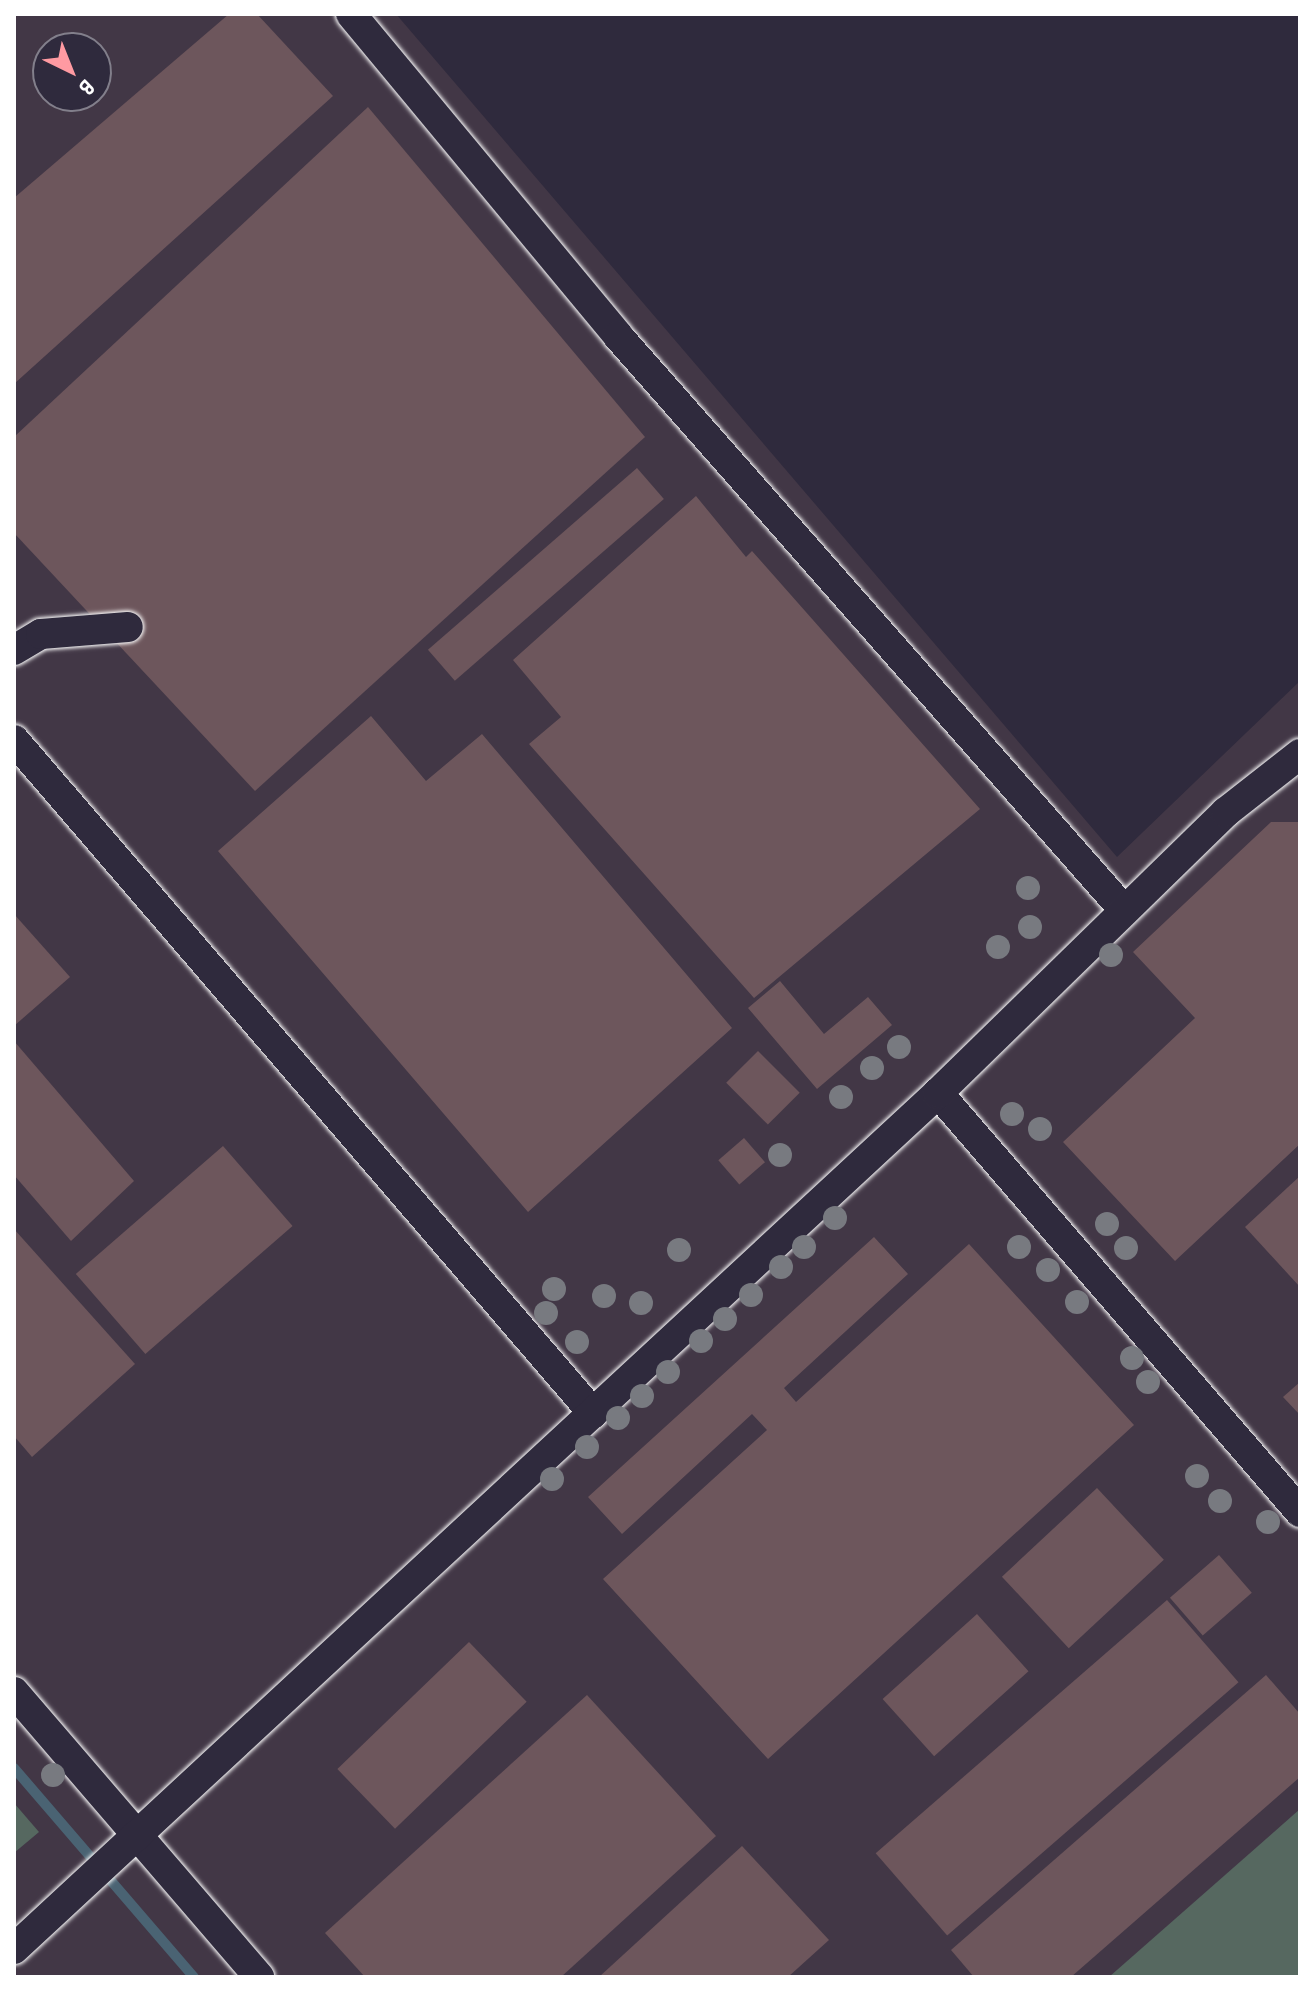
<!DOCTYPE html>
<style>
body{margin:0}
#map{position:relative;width:1314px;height:1991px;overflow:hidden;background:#2f2a3d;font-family:"Patrick Hand",sans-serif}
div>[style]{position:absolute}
.built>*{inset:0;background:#423746}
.green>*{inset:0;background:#566860}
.stream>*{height:10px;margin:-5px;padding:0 5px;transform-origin:5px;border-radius:5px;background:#4a6373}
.building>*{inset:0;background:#6d565c;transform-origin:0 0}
.roads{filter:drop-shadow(0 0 2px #fff) drop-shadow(0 0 2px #fff)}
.minor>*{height:30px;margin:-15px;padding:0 15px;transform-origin:15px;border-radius:15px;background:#2f2a3d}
.trees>*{width:24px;height:24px;margin:-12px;border-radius:50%;background:#787a80}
span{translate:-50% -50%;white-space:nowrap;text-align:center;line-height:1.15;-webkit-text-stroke:8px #2f2a3d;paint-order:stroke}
.frame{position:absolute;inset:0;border:16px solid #fff;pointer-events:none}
.north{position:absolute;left:32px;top:32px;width:80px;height:80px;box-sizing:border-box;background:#2f2a3d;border:2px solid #827f8b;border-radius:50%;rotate:137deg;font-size:22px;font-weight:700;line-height:32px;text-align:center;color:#fff}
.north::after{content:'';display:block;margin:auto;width:28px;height:36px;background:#ff9aa2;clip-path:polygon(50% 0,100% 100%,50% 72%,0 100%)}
</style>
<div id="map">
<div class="built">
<div style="clip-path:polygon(evenodd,14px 14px,396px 14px,1117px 857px,1300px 681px,1300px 1977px,14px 1977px,14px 14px,48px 48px,96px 48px,96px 96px,48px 96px,48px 48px)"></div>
</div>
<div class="green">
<div style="clip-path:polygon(14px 1803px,39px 1832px,14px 1853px)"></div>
<div style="clip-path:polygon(1300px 1809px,1300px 1977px,1109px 1977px)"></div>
</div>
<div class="stream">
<div style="left:14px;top:1768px;width:276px;rotate:49.3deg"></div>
</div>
<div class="building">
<div style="clip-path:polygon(229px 14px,257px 14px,333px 96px,14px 384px,14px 198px)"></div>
<div style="clip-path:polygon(368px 107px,645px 437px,255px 791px,14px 533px,14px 437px)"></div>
<div style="left:637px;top:468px;width:41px;height:277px;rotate:49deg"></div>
<div style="clip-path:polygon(696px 496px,746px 557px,752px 551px,980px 809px,754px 998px,529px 744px,561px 717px,513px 660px)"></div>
<div style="clip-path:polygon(371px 716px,426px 781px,482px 734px,732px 1028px,528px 1212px,218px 851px)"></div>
<div style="clip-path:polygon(1271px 822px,1300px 822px,1300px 1144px,1175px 1261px,1063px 1142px,1195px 1018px,1133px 952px)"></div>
<div style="clip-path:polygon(14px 914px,70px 977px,14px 1026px)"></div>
<div style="clip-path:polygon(780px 981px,824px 1034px,868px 997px,892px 1025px,817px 1089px,748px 1008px)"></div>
<div style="clip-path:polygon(14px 1041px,134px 1181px,71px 1241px,14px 1175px)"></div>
<div style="left:758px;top:1051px;width:59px;height:45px;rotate:45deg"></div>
<div style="left:744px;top:1138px;width:32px;height:34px;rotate:49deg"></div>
<div style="left:223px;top:1146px;width:106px;height:195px;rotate:49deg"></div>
<div style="clip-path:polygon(1300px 1176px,1300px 1287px,1245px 1227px)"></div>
<div style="clip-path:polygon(14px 1229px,135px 1364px,32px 1457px,14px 1436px)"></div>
<div style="clip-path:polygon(874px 1237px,908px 1274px,784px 1388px,796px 1402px,969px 1244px,1134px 1425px,768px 1759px,603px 1579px,767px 1430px,752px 1414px,622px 1534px,588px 1497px)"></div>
<div style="clip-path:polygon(1300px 1382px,1300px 1415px,1283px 1397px)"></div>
<div style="left:1097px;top:1488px;width:98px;height:130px;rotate:47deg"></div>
<div style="left:1219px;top:1555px;width:50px;height:65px;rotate:49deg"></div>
<div style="left:1167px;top:1600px;width:109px;height:386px;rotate:49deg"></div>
<div style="left:977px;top:1614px;width:77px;height:127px;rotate:48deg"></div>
<div style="left:469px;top:1642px;width:83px;height:183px;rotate:46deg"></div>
<div style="clip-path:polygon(1266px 1675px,1300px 1714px,1300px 1777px,1071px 1977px,974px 1977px,951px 1950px)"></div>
<div style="clip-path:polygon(587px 1695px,716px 1836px,561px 1977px,365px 1977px,325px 1933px)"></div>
<div style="clip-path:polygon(742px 1846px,829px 1940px,788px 1977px,599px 1977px)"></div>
</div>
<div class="roads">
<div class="minor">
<div style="left:351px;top:14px;width:418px;rotate:50.3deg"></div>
<div style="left:618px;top:336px;width:765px;rotate:48.6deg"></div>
<div style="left:14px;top:650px;width:31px;rotate:-31deg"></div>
<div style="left:41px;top:634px;width:87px;rotate:-4.6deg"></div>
<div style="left:14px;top:740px;width:888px;rotate:49.29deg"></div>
<div style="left:938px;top:1093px;width:554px;rotate:49.17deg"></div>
<div style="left:14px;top:1692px;width:376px;rotate:49.3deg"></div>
<div style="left:14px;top:1949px;width:1260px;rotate:-42.81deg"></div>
<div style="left:938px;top:1093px;width:402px;rotate:-44.3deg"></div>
<div style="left:1226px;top:812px;width:94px;rotate:-38.1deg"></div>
</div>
</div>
<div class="trees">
<div style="left:1028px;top:888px"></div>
<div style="left:1030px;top:927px"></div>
<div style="left:998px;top:947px"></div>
<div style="left:1111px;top:955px"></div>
<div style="left:899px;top:1047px"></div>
<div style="left:872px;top:1068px"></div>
<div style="left:841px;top:1097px"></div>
<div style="left:1012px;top:1114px"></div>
<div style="left:1040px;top:1129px"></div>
<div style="left:780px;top:1155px"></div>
<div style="left:835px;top:1218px"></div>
<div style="left:1107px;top:1224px"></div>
<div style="left:804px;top:1247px"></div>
<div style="left:1019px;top:1247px"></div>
<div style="left:1126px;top:1248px"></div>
<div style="left:679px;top:1250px"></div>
<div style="left:781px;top:1267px"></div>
<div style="left:1048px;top:1270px"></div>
<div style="left:554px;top:1289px"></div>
<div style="left:751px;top:1295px"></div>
<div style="left:604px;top:1296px"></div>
<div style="left:1077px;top:1302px"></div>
<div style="left:641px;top:1303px"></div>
<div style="left:546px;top:1313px"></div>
<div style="left:725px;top:1319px"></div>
<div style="left:701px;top:1341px"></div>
<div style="left:577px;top:1342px"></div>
<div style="left:1132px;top:1358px"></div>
<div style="left:668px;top:1372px"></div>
<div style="left:1148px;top:1382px"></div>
<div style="left:642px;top:1396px"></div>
<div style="left:618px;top:1418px"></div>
<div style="left:587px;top:1447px"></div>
<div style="left:1197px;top:1476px"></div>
<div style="left:552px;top:1479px"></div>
<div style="left:1220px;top:1501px"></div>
<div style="left:1268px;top:1522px"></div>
<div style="left:53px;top:1775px"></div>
</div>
<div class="frame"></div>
<div class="north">B</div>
</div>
